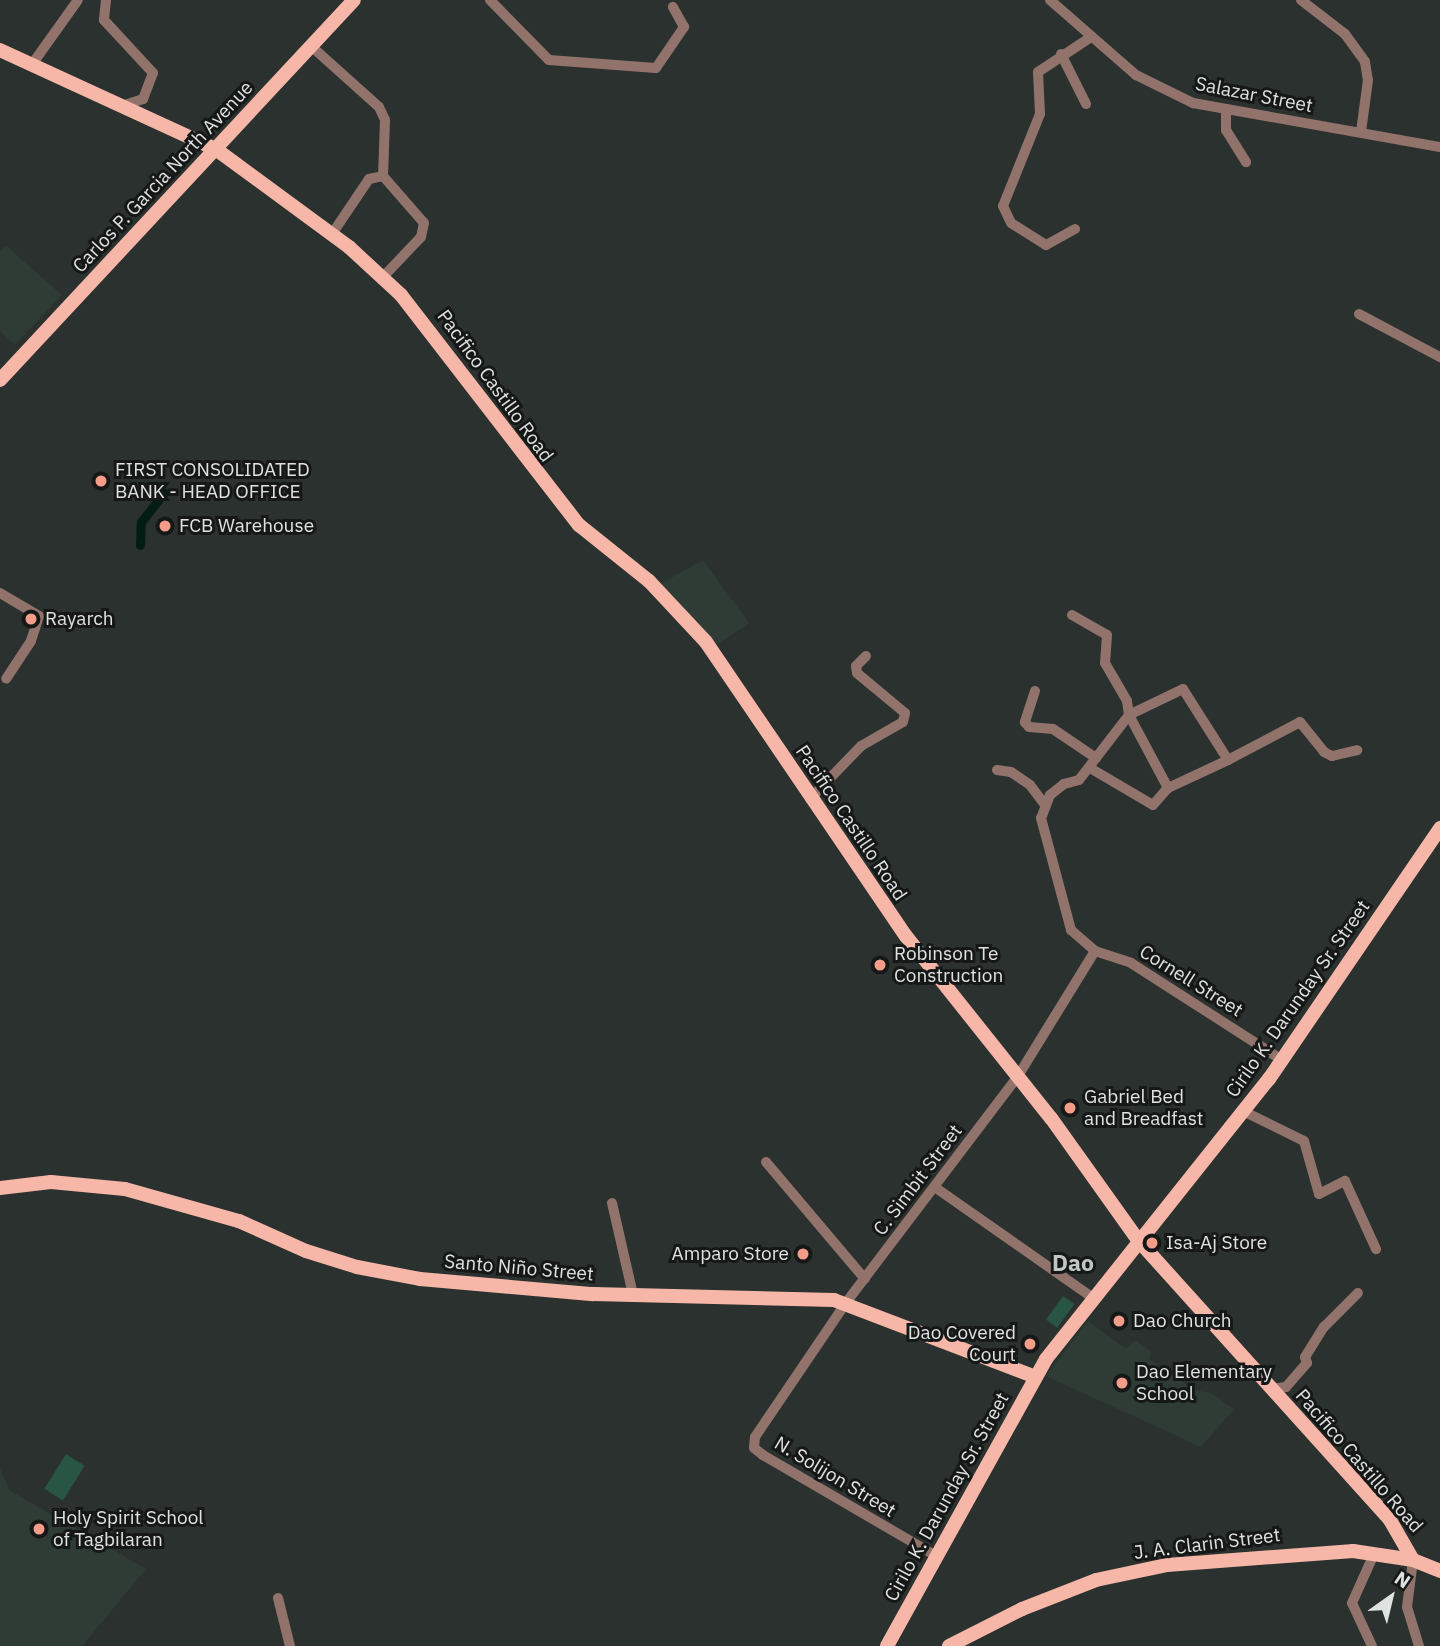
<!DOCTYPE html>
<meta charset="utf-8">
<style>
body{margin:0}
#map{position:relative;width:1440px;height:1646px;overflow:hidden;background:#2b312e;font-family:"IBM Plex Sans",sans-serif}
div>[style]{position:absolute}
.built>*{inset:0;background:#2f3c36}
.green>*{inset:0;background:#295644;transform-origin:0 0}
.canal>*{height:9px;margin:-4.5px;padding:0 4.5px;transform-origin:4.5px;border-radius:4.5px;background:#041d14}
.minor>*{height:10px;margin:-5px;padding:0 5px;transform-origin:5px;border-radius:5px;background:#92736c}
.major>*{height:14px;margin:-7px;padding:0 7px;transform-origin:7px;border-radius:7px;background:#f6b7a8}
.dots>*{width:19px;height:19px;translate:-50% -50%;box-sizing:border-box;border:4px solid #151817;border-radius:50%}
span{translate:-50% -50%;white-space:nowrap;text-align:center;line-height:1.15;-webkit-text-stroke:6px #151817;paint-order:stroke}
.street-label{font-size:19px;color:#dee2e0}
.poi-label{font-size:19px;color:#dee2e0}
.left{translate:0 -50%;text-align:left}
.right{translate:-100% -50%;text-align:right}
.quarter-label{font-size:23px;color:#bfc7c3;font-weight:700}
.north{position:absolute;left:1356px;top:1562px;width:70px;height:70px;-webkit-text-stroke:5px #151817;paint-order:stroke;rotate:34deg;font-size:19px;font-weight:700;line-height:28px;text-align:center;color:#dee2e0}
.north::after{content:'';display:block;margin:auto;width:24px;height:32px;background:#dee2e0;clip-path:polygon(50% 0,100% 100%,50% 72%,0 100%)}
</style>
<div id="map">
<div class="built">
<div style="clip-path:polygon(6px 246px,62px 295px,15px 345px,0 331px,0 252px)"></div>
<div style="clip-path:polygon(703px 560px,749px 623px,715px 646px,660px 584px)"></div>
<div style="clip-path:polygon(1088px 1321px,1126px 1349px,1135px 1340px,1151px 1351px,1149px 1359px,1194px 1390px,1211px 1393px,1234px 1409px,1201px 1447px,1046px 1376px)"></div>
<div style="clip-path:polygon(0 1468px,9px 1490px,146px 1569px,82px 1646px,0 1646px)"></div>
</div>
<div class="green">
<div style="left:1063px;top:1296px;width:14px;height:29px;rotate:36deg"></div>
<div style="left:66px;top:1454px;width:22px;height:41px;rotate:32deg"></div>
</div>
<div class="canal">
<div style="left:140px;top:545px;width:23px;rotate:-88deg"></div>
<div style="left:141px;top:522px;width:37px;rotate:-52deg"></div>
</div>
<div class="minor">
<div style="left:106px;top:0;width:20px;rotate:96deg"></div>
<div style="left:104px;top:20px;width:72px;rotate:47.2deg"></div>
<div style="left:153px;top:73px;width:28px;rotate:111deg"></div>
<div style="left:143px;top:99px;width:20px;rotate:162deg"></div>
<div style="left:490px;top:0;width:84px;rotate:45.5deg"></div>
<div style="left:549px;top:60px;width:107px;rotate:4.3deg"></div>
<div style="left:656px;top:68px;width:50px;rotate:-55.7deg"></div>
<div style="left:684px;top:27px;width:23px;rotate:-119deg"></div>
<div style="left:1050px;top:0;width:114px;rotate:41.1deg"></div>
<div style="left:1136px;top:75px;width:64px;rotate:26.2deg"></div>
<div style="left:1193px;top:103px;width:251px;rotate:10.1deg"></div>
<div style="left:1301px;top:0;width:56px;rotate:37.7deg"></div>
<div style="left:1345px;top:34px;width:34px;rotate:54deg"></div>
<div style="left:1365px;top:62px;width:18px;rotate:81deg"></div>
<div style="left:1368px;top:80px;width:52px;rotate:97.7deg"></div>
<div style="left:311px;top:46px;width:91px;rotate:41.9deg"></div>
<div style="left:379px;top:107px;width:14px;rotate:65deg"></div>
<div style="left:385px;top:120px;width:56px;rotate:92deg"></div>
<div style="left:1061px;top:54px;width:56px;rotate:63.4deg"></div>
<div style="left:33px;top:63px;width:77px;rotate:-54.5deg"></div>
<div style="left:1226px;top:110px;width:20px;rotate:90deg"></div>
<div style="left:1226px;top:130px;width:38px;rotate:58deg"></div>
<div style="left:1075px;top:229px;width:33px;rotate:151deg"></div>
<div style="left:1046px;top:245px;width:41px;rotate:-147.8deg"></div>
<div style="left:1011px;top:223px;width:19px;rotate:-115deg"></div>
<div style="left:1003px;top:206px;width:99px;rotate:-68.1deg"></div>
<div style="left:1040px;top:114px;width:42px;rotate:-92.7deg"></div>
<div style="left:1038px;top:72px;width:64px;rotate:-33.4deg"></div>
<div style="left:332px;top:234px;width:66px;rotate:-56.1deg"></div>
<div style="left:369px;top:179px;width:14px;rotate:-12deg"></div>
<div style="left:383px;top:176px;width:62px;rotate:48.9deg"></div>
<div style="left:424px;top:223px;width:14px;rotate:102deg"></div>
<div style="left:421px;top:237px;width:55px;rotate:133.5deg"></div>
<div style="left:1359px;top:314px;width:92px;rotate:28deg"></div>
<div style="left:0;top:593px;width:45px;rotate:30.5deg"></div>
<div style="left:39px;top:616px;width:26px;rotate:108deg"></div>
<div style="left:31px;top:641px;width:45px;rotate:123.3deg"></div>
<div style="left:1072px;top:615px;width:40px;rotate:29.7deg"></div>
<div style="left:1107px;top:635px;width:28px;rotate:94deg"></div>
<div style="left:1105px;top:663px;width:44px;rotate:59.9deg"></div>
<div style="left:1127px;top:701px;width:14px;rotate:82deg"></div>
<div style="left:1129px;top:715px;width:82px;rotate:127.6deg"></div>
<div style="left:1079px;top:780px;width:16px;rotate:165deg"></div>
<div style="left:1064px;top:784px;width:18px;rotate:142deg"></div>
<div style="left:1050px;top:795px;width:25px;rotate:111deg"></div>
<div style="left:1041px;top:818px;width:116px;rotate:75deg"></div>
<div style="left:1071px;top:930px;width:32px;rotate:41deg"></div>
<div style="left:1095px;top:951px;width:38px;rotate:18deg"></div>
<div style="left:1131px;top:963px;width:179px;rotate:32.7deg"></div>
<div style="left:1035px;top:691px;width:33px;rotate:108deg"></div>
<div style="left:1025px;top:722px;width:6px;rotate:51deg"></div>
<div style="left:1029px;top:727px;width:24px;rotate:5deg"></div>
<div style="left:1053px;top:729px;width:52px;rotate:34deg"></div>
<div style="left:1228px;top:760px;width:84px;rotate:-122.4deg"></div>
<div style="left:1183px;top:689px;width:60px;rotate:154.3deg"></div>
<div style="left:1129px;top:715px;width:83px;rotate:61.9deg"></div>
<div style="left:1168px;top:788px;width:66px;rotate:-25deg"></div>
<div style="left:1228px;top:760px;width:81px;rotate:-27.8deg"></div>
<div style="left:1300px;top:722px;width:38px;rotate:51deg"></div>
<div style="left:1324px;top:752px;width:9px;rotate:27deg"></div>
<div style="left:1332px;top:756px;width:26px;rotate:-13deg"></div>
<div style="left:1090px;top:768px;width:73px;rotate:30.4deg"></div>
<div style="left:1153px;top:805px;width:23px;rotate:-49deg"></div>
<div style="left:997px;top:770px;width:14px;rotate:8deg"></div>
<div style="left:1011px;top:772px;width:23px;rotate:34deg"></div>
<div style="left:1030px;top:785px;width:26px;rotate:53deg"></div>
<div style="left:810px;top:799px;width:74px;rotate:-46.1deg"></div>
<div style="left:861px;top:746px;width:48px;rotate:-29.7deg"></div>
<div style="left:903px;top:722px;width:9px;rotate:-77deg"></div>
<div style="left:905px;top:713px;width:62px;rotate:-140.2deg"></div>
<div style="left:857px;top:673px;width:7px;rotate:-98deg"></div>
<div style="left:856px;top:666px;width:14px;rotate:-45deg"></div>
<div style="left:1243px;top:1111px;width:68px;rotate:26.2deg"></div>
<div style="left:1304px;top:1141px;width:55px;rotate:74.2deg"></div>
<div style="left:1319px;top:1194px;width:29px;rotate:-27deg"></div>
<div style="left:1345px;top:1181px;width:75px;rotate:65.5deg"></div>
<div style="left:766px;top:1162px;width:153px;rotate:49.8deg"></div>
<div style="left:936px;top:1188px;width:192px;rotate:35deg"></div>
<div style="left:612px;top:1203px;width:94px;rotate:77.1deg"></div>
<div style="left:1270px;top:1389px;width:16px;rotate:-7deg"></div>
<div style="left:1286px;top:1387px;width:32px;rotate:-49deg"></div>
<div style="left:1307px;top:1363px;width:6px;rotate:-108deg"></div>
<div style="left:1305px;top:1357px;width:36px;rotate:-58deg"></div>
<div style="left:1324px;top:1327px;width:48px;rotate:-45deg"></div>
<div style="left:938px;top:1557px;width:203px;rotate:-149.8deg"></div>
<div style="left:763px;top:1455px;width:11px;rotate:-142deg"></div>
<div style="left:754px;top:1448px;width:11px;rotate:-85deg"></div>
<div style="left:755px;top:1437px;width:161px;rotate:-55.9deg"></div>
<div style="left:845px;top:1304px;width:286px;rotate:-52.8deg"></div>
<div style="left:1018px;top:1076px;width:147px;rotate:-58.4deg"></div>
<div style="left:1413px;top:1560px;width:47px;rotate:97.3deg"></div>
<div style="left:1407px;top:1607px;width:41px;rotate:72.9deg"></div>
<div style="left:278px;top:1598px;width:49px;rotate:76deg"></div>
<div style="left:1372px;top:1646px;width:47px;rotate:-114.9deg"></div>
<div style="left:1352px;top:1603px;width:54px;rotate:-65.8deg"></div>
</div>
<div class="major">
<div style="left:0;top:50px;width:239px;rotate:24.7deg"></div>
<div style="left:217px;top:150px;width:164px;rotate:36.3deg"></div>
<div style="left:349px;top:247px;width:71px;rotate:42.7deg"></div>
<div style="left:401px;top:295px;width:291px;rotate:52.3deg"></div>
<div style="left:579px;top:525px;width:90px;rotate:38.7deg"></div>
<div style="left:649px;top:581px;width:83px;rotate:46.9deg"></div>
<div style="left:706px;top:642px;width:356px;rotate:55.8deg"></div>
<div style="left:906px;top:936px;width:233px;rotate:51.5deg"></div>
<div style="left:1051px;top:1118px;width:150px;rotate:54.5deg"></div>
<div style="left:1138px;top:1240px;width:377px;rotate:48deg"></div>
<div style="left:1390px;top:1520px;width:46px;rotate:60.1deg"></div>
<div style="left:0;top:380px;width:519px;rotate:-47.03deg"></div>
<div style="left:0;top:1188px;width:51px;rotate:-6.7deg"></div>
<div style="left:51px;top:1182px;width:74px;rotate:5.4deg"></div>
<div style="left:125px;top:1189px;width:118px;rotate:15.7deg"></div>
<div style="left:239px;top:1221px;width:73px;rotate:24.1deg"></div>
<div style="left:306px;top:1251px;width:53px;rotate:17.4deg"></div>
<div style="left:357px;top:1267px;width:64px;rotate:10.8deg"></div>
<div style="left:420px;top:1279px;width:174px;rotate:5deg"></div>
<div style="left:593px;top:1294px;width:241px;rotate:1.4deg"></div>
<div style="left:834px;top:1300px;width:216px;rotate:20.9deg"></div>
<div style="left:887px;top:1646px;width:328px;rotate:-61deg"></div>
<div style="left:1046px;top:1359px;width:358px;rotate:-51.5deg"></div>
<div style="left:1269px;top:1079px;width:304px;rotate:-55.7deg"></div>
<div style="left:949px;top:1646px;width:82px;rotate:-26.9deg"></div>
<div style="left:1022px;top:1609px;width:79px;rotate:-21.4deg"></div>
<div style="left:1096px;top:1580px;width:73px;rotate:-11.9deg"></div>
<div style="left:1167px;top:1565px;width:187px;rotate:-4.3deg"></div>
<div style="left:1353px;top:1551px;width:61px;rotate:8.5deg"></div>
<div style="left:1413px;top:1560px;width:29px;rotate:22deg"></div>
</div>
<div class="dots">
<div style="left:101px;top:481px;background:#f49e8a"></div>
<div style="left:165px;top:526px;background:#f49e8a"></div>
<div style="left:31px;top:619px;background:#f49e8a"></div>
<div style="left:880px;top:965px;background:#f49e8a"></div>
<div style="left:1070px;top:1108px;background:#f49e8a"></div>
<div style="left:1152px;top:1243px;background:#f49e8a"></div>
<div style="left:803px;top:1254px;background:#f49e8a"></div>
<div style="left:1119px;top:1321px;background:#f49e8a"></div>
<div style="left:1030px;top:1344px;background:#f49e8a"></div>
<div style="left:1122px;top:1383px;background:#f49e8a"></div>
<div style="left:39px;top:1529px;background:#f49e8a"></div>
</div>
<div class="street-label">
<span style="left:1254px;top:95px;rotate:11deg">Salazar Street</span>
<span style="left:163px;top:177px;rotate:-47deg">Carlos P. Garcia North Avenue</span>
<span style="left:495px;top:386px;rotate:54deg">Pacifico Castillo Road</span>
<span style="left:851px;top:823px;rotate:56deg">Pacifico Castillo Road</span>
<span style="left:1191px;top:981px;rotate:32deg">Cornell Street</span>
<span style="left:1298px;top:999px;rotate:-55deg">Cirilo K. Darunday Sr. Street</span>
<span style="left:918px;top:1180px;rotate:-53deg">C. Simbit Street</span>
<span style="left:519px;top:1268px;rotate:5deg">Santo Niño Street</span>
<span style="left:1359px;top:1461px;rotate:49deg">Pacifico Castillo Road</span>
<span style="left:835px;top:1477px;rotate:31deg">N. Solijon Street</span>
<span style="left:947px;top:1497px;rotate:-61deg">Cirilo K. Darunday Sr. Street</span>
<span style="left:1207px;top:1544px;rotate:-7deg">J. A. Clarin Street</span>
</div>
<div class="poi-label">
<span class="left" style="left:115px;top:481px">FIRST CONSOLIDATED<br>BANK - HEAD OFFICE</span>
<span class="left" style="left:179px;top:526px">FCB Warehouse</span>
<span class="left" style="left:45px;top:619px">Rayarch</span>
<span class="left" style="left:894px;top:965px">Robinson Te<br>Construction</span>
<span class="left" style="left:1084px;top:1108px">Gabriel Bed<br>and Breadfast</span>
<span class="left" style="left:1166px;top:1243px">Isa-Aj Store</span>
<span class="right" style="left:789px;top:1254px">Amparo Store</span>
<span class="left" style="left:1133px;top:1321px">Dao Church</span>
<span class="right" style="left:1016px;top:1344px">Dao Covered<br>Court</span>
<span class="left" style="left:1136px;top:1383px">Dao Elementary<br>School</span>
<span class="left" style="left:53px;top:1529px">Holy Spirit School<br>of Tagbilaran</span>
</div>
<div class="quarter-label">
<span style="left:1073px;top:1262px">Dao</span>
</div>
<div class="north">N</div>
</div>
